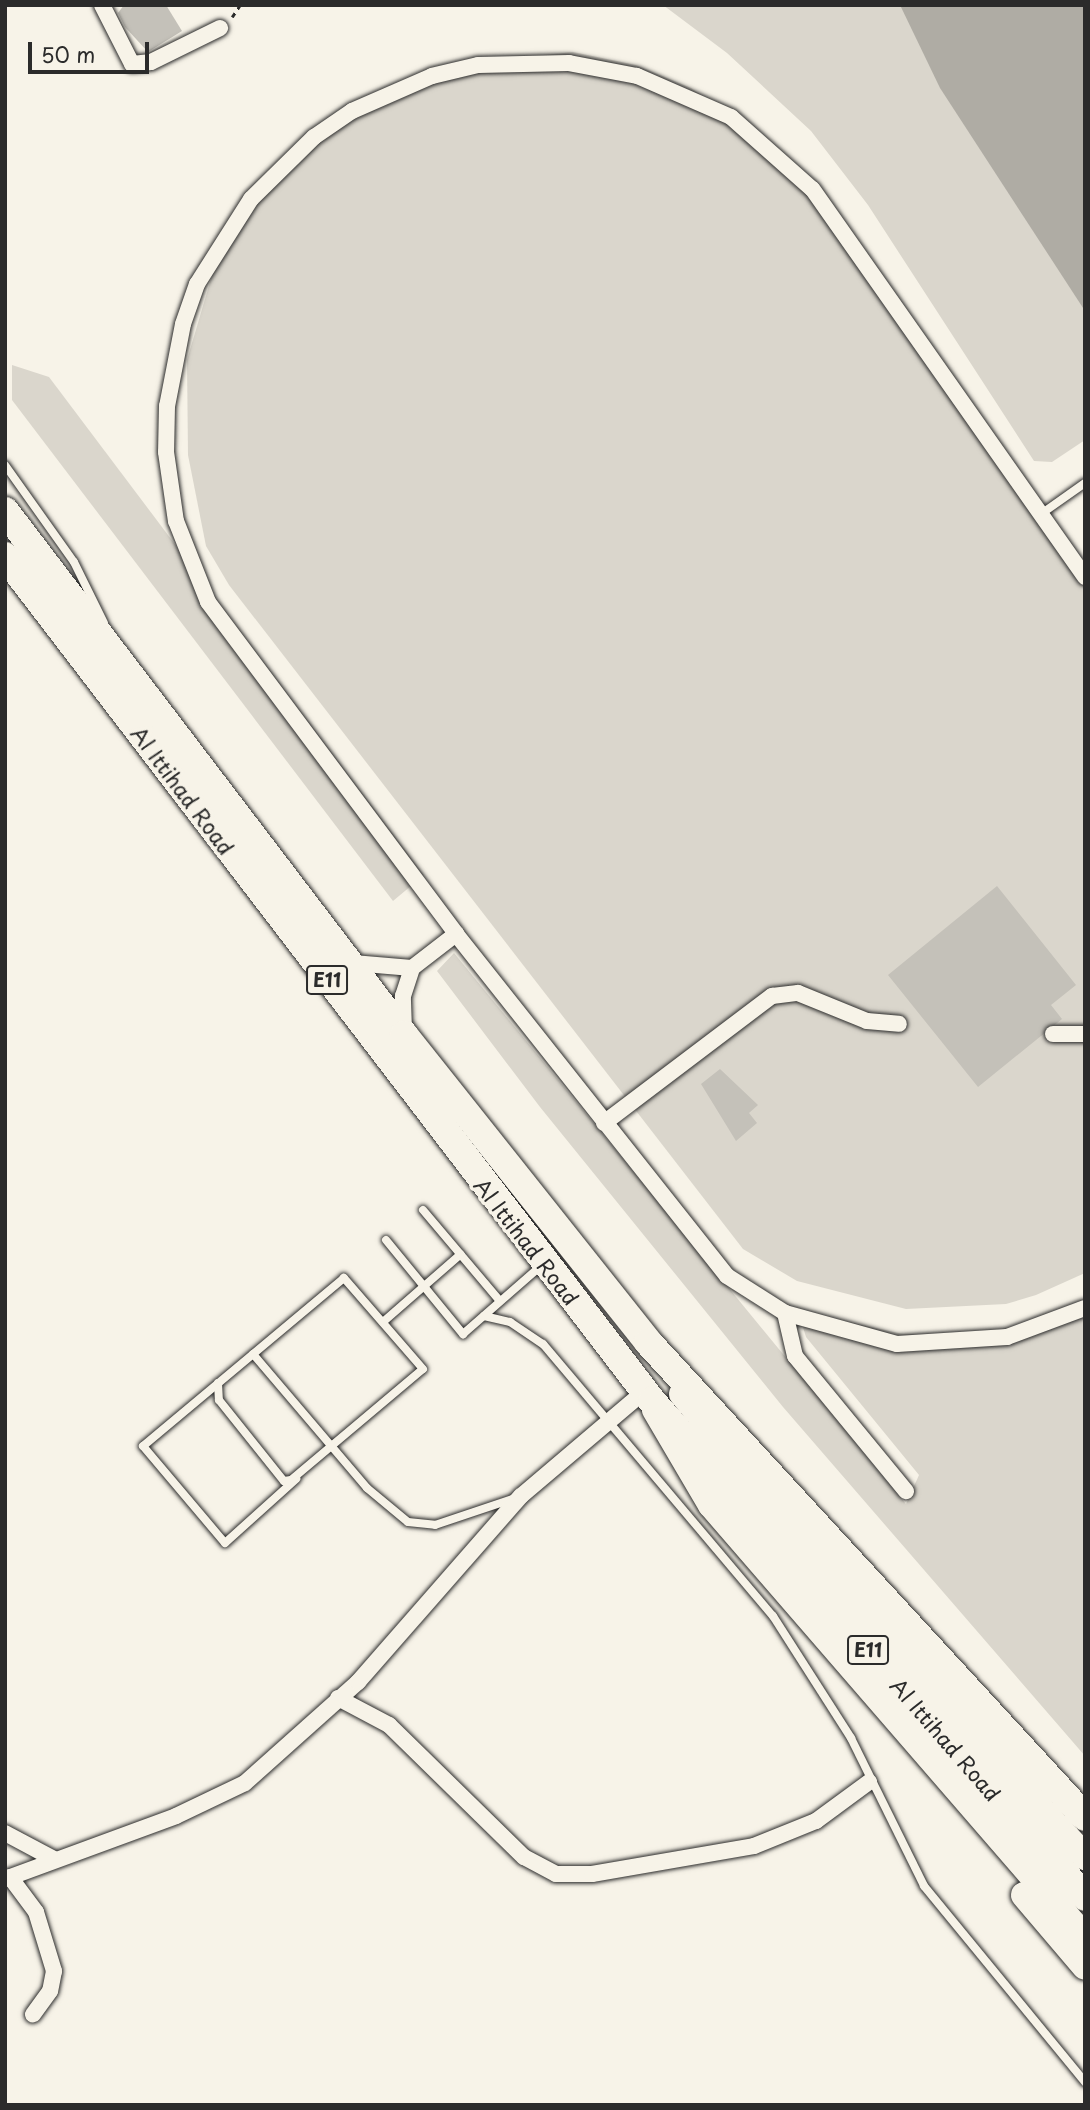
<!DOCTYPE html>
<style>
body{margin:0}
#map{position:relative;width:1090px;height:2110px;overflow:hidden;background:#f7f3e8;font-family:"Playpen Sans",sans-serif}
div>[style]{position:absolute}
.green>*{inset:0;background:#dad6cc}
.water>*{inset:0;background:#afaca4}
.building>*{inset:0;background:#c4c1b9}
.path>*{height:2.5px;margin-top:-1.25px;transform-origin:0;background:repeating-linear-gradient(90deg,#2b2b2b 0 5px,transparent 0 10px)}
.roads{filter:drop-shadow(0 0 2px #2b2b2b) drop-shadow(0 0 2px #2b2b2b)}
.service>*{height:8px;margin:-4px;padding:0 4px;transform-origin:4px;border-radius:4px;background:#f7f3e8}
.minor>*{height:16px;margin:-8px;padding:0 8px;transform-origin:8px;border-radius:8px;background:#f7f3e8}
.primary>*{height:26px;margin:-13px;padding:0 13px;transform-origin:13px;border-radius:13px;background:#f7f3e8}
.trunk>*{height:28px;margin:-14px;padding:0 14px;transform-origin:14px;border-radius:14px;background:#f7f3e8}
span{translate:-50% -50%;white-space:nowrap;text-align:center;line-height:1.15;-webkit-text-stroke:7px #f7f3e8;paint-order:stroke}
.shield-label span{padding:2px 5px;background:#f7f3e8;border:2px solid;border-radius:5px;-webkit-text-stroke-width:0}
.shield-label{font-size:19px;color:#2b2b2b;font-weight:700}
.street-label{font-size:21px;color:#2b2b2b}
.frame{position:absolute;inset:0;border:7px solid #2b2b2b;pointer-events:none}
.scale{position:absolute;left:28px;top:42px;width:121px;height:32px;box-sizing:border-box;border:4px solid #2b2b2b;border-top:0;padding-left:9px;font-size:21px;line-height:24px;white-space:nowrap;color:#2b2b2b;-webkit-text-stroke:5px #f7f3e8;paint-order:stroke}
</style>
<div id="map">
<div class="green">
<div style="clip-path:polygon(663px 5px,1085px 5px,1085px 440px,1052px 462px,1034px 461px,868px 205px,811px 131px,727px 53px)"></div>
<div style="clip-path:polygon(573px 52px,636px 65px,691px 88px,776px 148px,1085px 583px,1085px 1273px,1036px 1295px,1006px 1304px,906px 1309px,797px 1281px,743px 1249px,229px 585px,206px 546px,188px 455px,187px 360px,216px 262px,240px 221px,331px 122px,446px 65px)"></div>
<div style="clip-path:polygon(12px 365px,49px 377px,424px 875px,393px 901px,12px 400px)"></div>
<div style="clip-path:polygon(454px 953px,906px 1504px,919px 1475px,806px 1337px,802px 1324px,807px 1313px,903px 1334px,942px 1334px,1010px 1329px,1085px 1302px,1085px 1756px,783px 1407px,540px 1107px,437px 971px)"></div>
</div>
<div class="water">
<div style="clip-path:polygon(900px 5px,1085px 5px,1085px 311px,940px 88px)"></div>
</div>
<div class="building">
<div style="clip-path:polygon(124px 5px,166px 5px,182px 31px,148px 52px,125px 27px,118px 13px)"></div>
<div style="clip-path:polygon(997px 886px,1076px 985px,1051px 1005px,1062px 1019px,978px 1087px,888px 975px)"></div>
<div style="clip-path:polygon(720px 1069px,758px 1105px,749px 1113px,757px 1123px,736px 1141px,701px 1084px)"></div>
</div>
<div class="path">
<div style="left:232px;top:17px;width:14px;rotate:-56deg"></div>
</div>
<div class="roads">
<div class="service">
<div style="left:5px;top:465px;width:119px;rotate:54.6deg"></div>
<div style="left:74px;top:562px;width:68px;rotate:63.8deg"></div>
<div style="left:1041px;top:514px;width:54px;rotate:-35.2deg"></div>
<div style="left:423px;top:1210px;width:119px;rotate:49.8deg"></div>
<div style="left:386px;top:1240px;width:122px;rotate:50.7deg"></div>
<div style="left:463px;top:1334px;width:106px;rotate:-41.2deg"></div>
<div style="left:484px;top:1316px;width:27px;rotate:13deg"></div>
<div style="left:510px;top:1322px;width:40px;rotate:34deg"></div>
<div style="left:543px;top:1344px;width:356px;rotate:49.8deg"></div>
<div style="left:773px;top:1616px;width:145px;rotate:57.4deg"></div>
<div style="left:851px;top:1738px;width:165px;rotate:63.7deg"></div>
<div style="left:924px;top:1886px;width:254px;rotate:50.6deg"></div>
<div style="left:383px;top:1322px;width:103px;rotate:-41.1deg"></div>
<div style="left:253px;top:1354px;width:176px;rotate:49.6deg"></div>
<div style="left:367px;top:1488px;width:53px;rotate:39.7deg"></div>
<div style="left:408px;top:1522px;width:27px;rotate:6deg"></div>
<div style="left:435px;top:1525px;width:84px;rotate:-18.6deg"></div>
<div style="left:218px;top:1383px;width:17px;rotate:87deg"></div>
<div style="left:219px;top:1400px;width:104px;rotate:51.3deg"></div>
<div style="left:284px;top:1481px;width:7px;rotate:-8deg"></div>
<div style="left:291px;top:1480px;width:172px;rotate:-40.1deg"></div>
<div style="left:423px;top:1369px;width:121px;rotate:-131deg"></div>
<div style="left:344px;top:1278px;width:262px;rotate:140.1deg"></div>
<div style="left:143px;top:1446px;width:127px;rotate:49.8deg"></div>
<div style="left:225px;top:1543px;width:96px;rotate:-42deg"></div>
</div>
<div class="minor">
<div style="left:102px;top:5px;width:66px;rotate:63deg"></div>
<div style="left:132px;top:64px;width:19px;rotate:-6deg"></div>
<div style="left:151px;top:62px;width:77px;rotate:-26.2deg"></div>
<div style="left:1085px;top:577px;width:474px;rotate:-125.1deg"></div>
<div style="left:812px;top:189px;width:108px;rotate:-138.4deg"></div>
<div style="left:731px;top:117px;width:103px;rotate:-156.4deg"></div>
<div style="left:637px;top:76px;width:69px;rotate:-169.2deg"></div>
<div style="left:569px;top:63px;width:91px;rotate:178.7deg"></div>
<div style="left:478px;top:65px;width:47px;rotate:166.6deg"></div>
<div style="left:432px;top:76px;width:87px;rotate:156.4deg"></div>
<div style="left:352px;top:111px;width:46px;rotate:145.6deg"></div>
<div style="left:314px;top:137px;width:88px;rotate:135.5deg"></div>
<div style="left:251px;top:199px;width:101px;rotate:122.4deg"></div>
<div style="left:197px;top:284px;width:42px;rotate:109.3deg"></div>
<div style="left:183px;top:324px;width:84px;rotate:101deg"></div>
<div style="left:167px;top:406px;width:46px;rotate:91.2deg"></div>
<div style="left:166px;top:452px;width:70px;rotate:81.8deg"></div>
<div style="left:176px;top:521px;width:87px;rotate:68.4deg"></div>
<div style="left:208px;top:602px;width:414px;rotate:53.2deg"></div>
<div style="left:456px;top:934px;width:436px;rotate:51.6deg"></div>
<div style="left:727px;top:1276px;width:69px;rotate:32.5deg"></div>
<div style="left:785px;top:1313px;width:116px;rotate:15.5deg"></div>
<div style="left:897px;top:1344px;width:110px;rotate:-3.6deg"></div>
<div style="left:1007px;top:1337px;width:83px;rotate:-20.4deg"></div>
<div style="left:353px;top:963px;width:59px;rotate:4.8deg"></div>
<div style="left:404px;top:1030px;width:34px;rotate:-92deg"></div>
<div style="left:403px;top:996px;width:29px;rotate:-72deg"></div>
<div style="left:412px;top:968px;width:56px;rotate:-37.7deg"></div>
<div style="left:1053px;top:1034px;width:32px"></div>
<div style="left:604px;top:1123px;width:211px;rotate:-37.1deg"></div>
<div style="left:772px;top:996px;width:26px;rotate:-7deg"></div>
<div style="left:798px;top:993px;width:74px;rotate:22.1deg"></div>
<div style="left:867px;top:1021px;width:32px;rotate:5deg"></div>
<div style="left:785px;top:1313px;width:44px;rotate:76.9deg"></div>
<div style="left:795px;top:1356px;width:175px;rotate:50.6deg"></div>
<div style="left:338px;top:1698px;width:58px;rotate:27.9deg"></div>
<div style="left:389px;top:1725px;width:189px;rotate:44.4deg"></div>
<div style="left:524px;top:1857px;width:36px;rotate:28deg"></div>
<div style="left:556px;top:1874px;width:36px"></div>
<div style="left:592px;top:1874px;width:164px;rotate:-9.8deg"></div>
<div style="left:754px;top:1846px;width:67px;rotate:-22deg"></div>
<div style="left:816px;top:1821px;width:66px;rotate:-36.3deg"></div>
<div style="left:5px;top:1833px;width:55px;rotate:28deg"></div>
<div style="left:10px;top:1877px;width:44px;rotate:53.4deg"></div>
<div style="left:36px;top:1912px;width:62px;rotate:73deg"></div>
<div style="left:54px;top:1971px;width:20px;rotate:101deg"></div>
<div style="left:50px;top:1991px;width:29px;rotate:126deg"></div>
<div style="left:5px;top:1879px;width:182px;rotate:-20.2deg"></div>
<div style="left:176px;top:1816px;width:76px;rotate:-25.6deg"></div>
<div style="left:245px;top:1783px;width:152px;rotate:-41.8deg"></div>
<div style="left:358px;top:1682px;width:247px;rotate:-48.8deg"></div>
<div style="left:521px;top:1496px;width:162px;rotate:-40.3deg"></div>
</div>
<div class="primary">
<div style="left:682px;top:1394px;width:273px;rotate:50.5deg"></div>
<div style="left:856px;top:1605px;width:341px;rotate:47.7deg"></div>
<div style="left:655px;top:1410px;width:110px;rotate:59.5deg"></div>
<div style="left:711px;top:1505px;width:571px;rotate:49.12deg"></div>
<div style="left:1024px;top:1895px;width:94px;rotate:49.7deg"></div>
</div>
<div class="trunk">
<div style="left:5px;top:511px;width:659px;rotate:52.71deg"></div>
<div style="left:404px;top:1035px;width:392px;rotate:51.5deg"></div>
<div style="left:648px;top:1342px;width:645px;rotate:47.39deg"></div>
<div style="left:5px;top:556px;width:1064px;rotate:52.56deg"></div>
<div style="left:652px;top:1401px;width:658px;rotate:48.88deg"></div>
</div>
</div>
<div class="shield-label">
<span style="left:327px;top:980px">E11</span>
<span style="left:868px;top:1650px">E11</span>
</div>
<div class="street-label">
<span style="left:183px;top:790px;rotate:53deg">Al Ittihad Road</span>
<span style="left:527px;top:1241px;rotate:52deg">Al Ittihad Road</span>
<span style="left:946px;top:1739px;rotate:49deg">Al Ittihad Road</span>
</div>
<div class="frame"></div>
<div class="scale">50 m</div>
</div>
